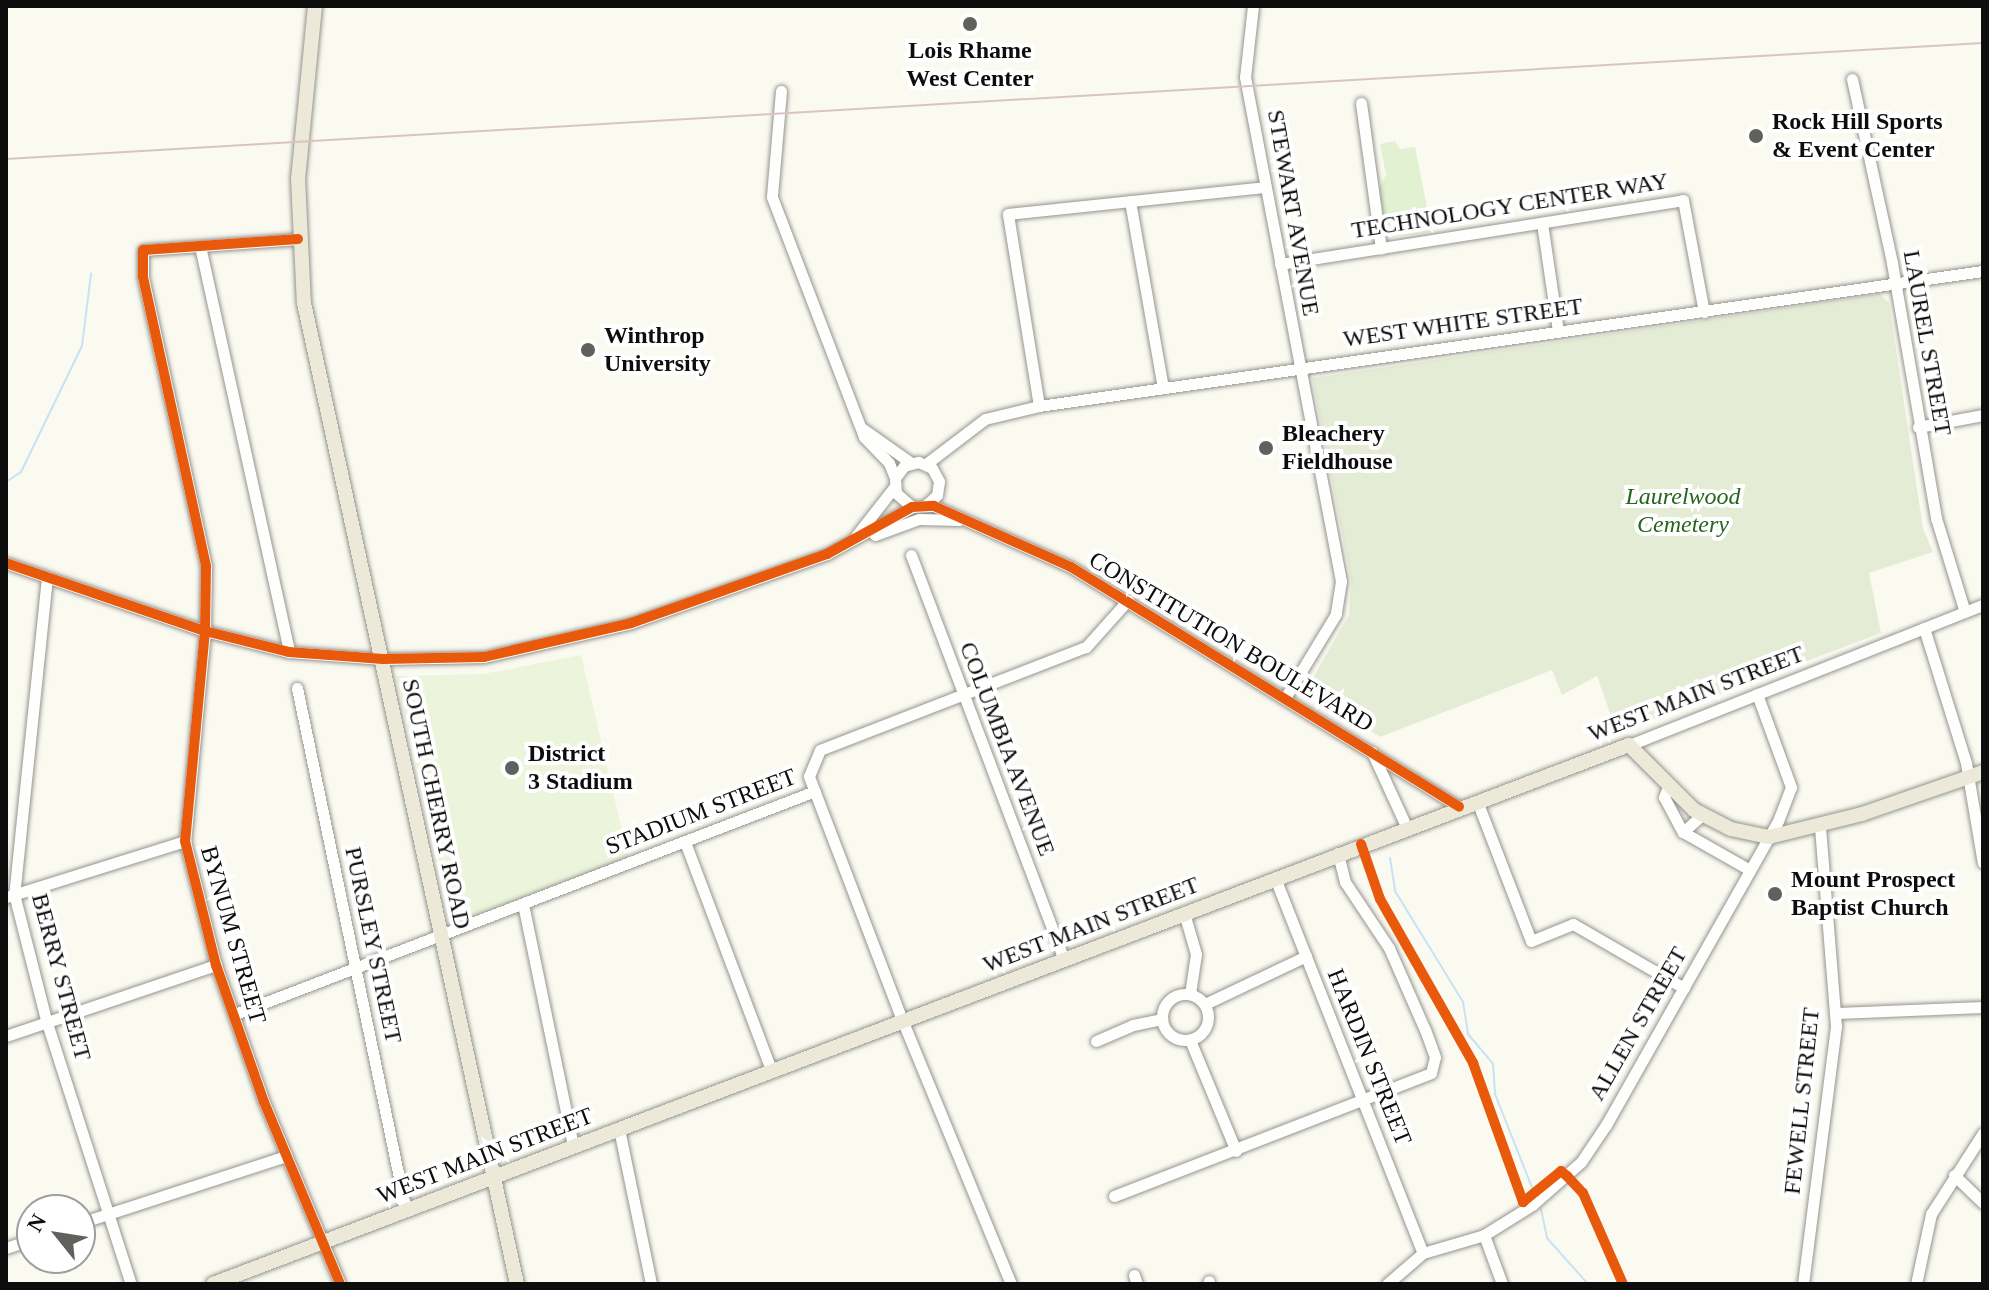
<!DOCTYPE html>
<style>
body{margin:0}
#map{position:relative;width:1989px;height:1290px;overflow:hidden;background:#fbfaf1;font-family:"Times New Roman",serif}
div>[style]{position:absolute}
.green>*{inset:0;background:#e1f1d1}
.cemetery>*{inset:0;background:#e5ecd6}
.pitch>*{inset:0;background:#ecf5db}
.stream>*{height:2px;margin:-1px;padding:0 1px;transform-origin:1px;border-radius:1px;background:#c8e2f5}
.roads{filter:drop-shadow(0 0 2px #949490) drop-shadow(0 0 2px #949490)}
.minor>*{height:11px;margin:-5.5px;padding:0 5.5px;transform-origin:5.5px;border-radius:5.5px;background:#fefefd}
.minor>.ring{margin:-5.5px;padding:0;box-sizing:content-box;background:none;border:11px solid #fefefd;border-radius:50%}
.major>*{height:14px;margin:-7px;padding:0 7px;transform-origin:7px;border-radius:7px;background:#ede9d8}
.rail>*{height:2px;margin:-1px;padding:0 1px;transform-origin:1px;border-radius:1px;background:#d7c5c3}
.cycleway>*{height:10px;margin:-5px;padding:0 5px;transform-origin:5px;border-radius:5px;background:#e8590c}
.dots>*{width:22px;height:22px;translate:-50% -50%;box-sizing:border-box;border:4px solid #fff;border-radius:50%}
span{translate:-50% -50%;white-space:nowrap;text-align:center;line-height:1.15;-webkit-text-stroke:8px #fff;paint-order:stroke}
.poi-label{font-size:24px;color:#0d0d0d;font-weight:700}
.left{translate:0 -50%;text-align:left}
.street-label{font-size:24px;color:#0d0d0d}
.park-label{font-size:24px;color:#25661d;font-style:italic}
.frame{position:absolute;inset:0;border:8px solid #0d0d0d;pointer-events:none}
.north{position:absolute;left:16px;top:1194px;width:80px;height:80px;box-sizing:border-box;background:#fff;border:2px solid #9e9e9e;border-radius:50%;rotate:300deg;font-size:22px;font-weight:700;line-height:32px;text-align:center;color:#0d0d0d}
.north::after{content:'';display:block;margin:auto;width:28px;height:36px;background:#60605d;clip-path:polygon(50% 0,100% 100%,50% 72%,0 100%)}
</style>
<div id="map">
<div class="green">
<div style="clip-path:polygon(1395px 141px,1400px 149px,1415px 147px,1432px 232px,1392px 237px,1390px 225px,1385px 225px,1379px 188px,1386px 175px,1380px 144px)"></div>
</div>
<div class="cemetery">
<div style="clip-path:polygon(1880px 294px,1889px 303px,1923px 528px,1933px 552px,1869px 573px,1881px 633px,1617px 733px,1597px 676px,1562px 695px,1552px 670px,1380px 737px,1306px 690px,1349px 615px,1351px 580px,1312px 378px)"></div>
</div>
<div class="pitch">
<div style="clip-path:polygon(581px 655px,629px 860px,453px 923px,396px 676px,483px 674px)"></div>
</div>
<div class="stream">
<div style="left:6px;top:482px;width:18px;rotate:-34deg"></div>
<div style="left:21px;top:472px;width:140px;rotate:-64.2deg"></div>
<div style="left:82px;top:346px;width:73px;rotate:-82.9deg"></div>
<div style="left:1390px;top:858px;width:33px;rotate:81deg"></div>
<div style="left:1395px;top:891px;width:130px;rotate:58.5deg"></div>
<div style="left:1463px;top:1002px;width:32px;rotate:81deg"></div>
<div style="left:1468px;top:1034px;width:39px;rotate:50deg"></div>
<div style="left:1493px;top:1064px;width:30px;rotate:86deg"></div>
<div style="left:1495px;top:1094px;width:103px;rotate:68.4deg"></div>
<div style="left:1541px;top:1209px;width:30px;rotate:78deg"></div>
<div style="left:1547px;top:1238px;width:62px;rotate:48.3deg"></div>
</div>
<div class="roads">
<div class="minor">
<div style="left:1253px;top:6px;width:71px;rotate:96.4deg"></div>
<div style="left:1245px;top:77px;width:513px;rotate:79.22deg"></div>
<div style="left:1341px;top:581px;width:33px;rotate:99deg"></div>
<div style="left:1336px;top:614px;width:98px;rotate:121.3deg"></div>
<div style="left:1852px;top:79px;width:188px;rotate:77.7deg"></div>
<div style="left:1892px;top:263px;width:259px;rotate:80.2deg"></div>
<div style="left:1936px;top:518px;width:98px;rotate:72.9deg"></div>
<div style="left:781px;top:91px;width:106px;rotate:94.9deg"></div>
<div style="left:772px;top:197px;width:257px;rotate:69deg"></div>
<div style="left:864px;top:437px;width:36px;rotate:46deg"></div>
<div style="left:889px;top:463px;width:16px;rotate:68deg"></div>
<div style="left:1361px;top:103px;width:147px;rotate:82.2deg"></div>
<div style="left:1130px;top:201px;width:190px;rotate:80deg"></div>
<div style="left:1542px;top:223px;width:110px;rotate:81.6deg"></div>
<div style="left:298px;top:239px;width:155px;rotate:175.9deg"></div>
<div style="left:143px;top:250px;width:27px;rotate:90deg"></div>
<div style="left:143px;top:277px;width:297px;rotate:77.7deg"></div>
<div style="left:206px;top:567px;width:64px;rotate:90.9deg"></div>
<div style="left:205px;top:631px;width:211px;rotate:95.4deg"></div>
<div style="left:185px;top:841px;width:128px;rotate:76deg"></div>
<div style="left:216px;top:965px;width:145px;rotate:70.7deg"></div>
<div style="left:264px;top:1102px;width:197px;rotate:67.3deg"></div>
<div style="left:200px;top:246px;width:416px;rotate:77.6deg"></div>
<div style="left:1280px;top:264px;width:408px;rotate:-9deg"></div>
<div style="left:1683px;top:200px;width:114px;rotate:79.4deg"></div>
<div style="left:1039px;top:406px;width:194px;rotate:-99.2deg"></div>
<div style="left:1008px;top:214px;width:259px;rotate:-6deg"></div>
<div style="left:1918px;top:427px;width:66px;rotate:-10.5deg"></div>
<div style="left:863px;top:429px;width:59px;rotate:35.3deg"></div>
<div style="left:926px;top:464px;width:74px;rotate:-37.3deg"></div>
<div style="left:985px;top:419px;width:56px;rotate:-13.5deg"></div>
<div style="left:1039px;top:406px;width:954px;rotate:-8.14deg"></div>
<div style="left:912px;top:507px;width:21px;rotate:-139deg"></div>
<div style="left:896px;top:493px;width:15px;rotate:-94deg"></div>
<div style="left:895px;top:478px;width:15px;rotate:-53deg"></div>
<div style="left:904px;top:466px;width:15px;rotate:-16deg"></div>
<div style="left:918px;top:462px;width:15px;rotate:23deg"></div>
<div style="left:932px;top:468px;width:15px;rotate:62deg"></div>
<div style="left:939px;top:481px;width:14px;rotate:98deg"></div>
<div style="left:937px;top:495px;width:15px;rotate:138deg"></div>
<div style="left:875px;top:535px;width:47px;rotate:-20deg"></div>
<div style="left:919px;top:519px;width:40px;rotate:1.4deg"></div>
<div style="left:856px;top:536px;width:63px;rotate:-52deg"></div>
<div style="left:911px;top:555px;width:431px;rotate:69.3deg"></div>
<div style="left:6px;top:563px;width:210px;rotate:18.9deg"></div>
<div style="left:205px;top:631px;width:87px;rotate:14deg"></div>
<div style="left:289px;top:652px;width:94px;rotate:4.3deg"></div>
<div style="left:383px;top:659px;width:101px;rotate:-1.1deg"></div>
<div style="left:484px;top:657px;width:151px;rotate:-13deg"></div>
<div style="left:631px;top:623px;width:208px;rotate:-19.4deg"></div>
<div style="left:827px;top:554px;width:97px;rotate:-28.9deg"></div>
<div style="left:912px;top:507px;width:22px;rotate:-3deg"></div>
<div style="left:934px;top:506px;width:150px;rotate:24deg"></div>
<div style="left:1071px;top:567px;width:456px;rotate:31.7deg"></div>
<div style="left:47px;top:577px;width:319px;rotate:95.9deg"></div>
<div style="left:14px;top:894px;width:133px;rotate:75.7deg"></div>
<div style="left:47px;top:1023px;width:274px;rotate:72.2deg"></div>
<div style="left:1924px;top:628px;width:141px;rotate:72.7deg"></div>
<div style="left:1966px;top:763px;width:101px;rotate:80.4deg"></div>
<div style="left:297px;top:688px;width:534px;rotate:78.23deg"></div>
<div style="left:1629px;top:745px;width:381px;rotate:-21.6deg"></div>
<div style="left:1372px;top:752px;width:81px;rotate:65.3deg"></div>
<div style="left:1668px;top:787px;width:11px;rotate:112deg"></div>
<div style="left:1664px;top:797px;width:40px;rotate:62deg"></div>
<div style="left:1683px;top:832px;width:77px;rotate:29.6deg"></div>
<div style="left:1477px;top:801px;width:150px;rotate:68.9deg"></div>
<div style="left:1531px;top:941px;width:45px;rotate:-22deg"></div>
<div style="left:1573px;top:924px;width:128px;rotate:30deg"></div>
<div style="left:1683px;top:832px;width:25px;rotate:-42deg"></div>
<div style="left:685px;top:842px;width:243px;rotate:69.3deg"></div>
<div style="left:1275px;top:878px;width:403px;rotate:68.5deg"></div>
<div style="left:6px;top:897px;width:188px;rotate:-17.4deg"></div>
<div style="left:523px;top:904px;width:247px;rotate:78.3deg"></div>
<div style="left:1184px;top:913px;width:43px;rotate:73.7deg"></div>
<div style="left:1196px;top:954px;width:40px;rotate:98.5deg"></div>
<div class="ring" style="left:1162px;top:994px;width:35px;height:35px"></div>
<div style="left:1205px;top:1004px;width:112px;rotate:-25.4deg"></div>
<div style="left:1837px;top:1013px;width:146px;rotate:-2.4deg"></div>
<div style="left:235px;top:1014px;width:621px;rotate:-21.03deg"></div>
<div style="left:6px;top:1036px;width:222px;rotate:-18.7deg"></div>
<div style="left:1190px;top:1040px;width:120px;rotate:67.5deg"></div>
<div style="left:1096px;top:1041px;width:40px;rotate:-23.4deg"></div>
<div style="left:1133px;top:1025px;width:30px;rotate:-12deg"></div>
<div style="left:619px;top:1129px;width:158px;rotate:78.3deg"></div>
<div style="left:1954px;top:1175px;width:40px;rotate:44deg"></div>
<div style="left:1114px;top:1196px;width:340px;rotate:-21.2deg"></div>
<div style="left:1431px;top:1073px;width:16px;rotate:-76deg"></div>
<div style="left:1435px;top:1057px;width:29px;rotate:-110deg"></div>
<div style="left:1425px;top:1030px;width:90px;rotate:-113.7deg"></div>
<div style="left:1389px;top:948px;width:79px;rotate:-123.7deg"></div>
<div style="left:1345px;top:882px;width:30px;rotate:-104deg"></div>
<div style="left:80px;top:1223px;width:217px;rotate:-18deg"></div>
<div style="left:1484px;top:1235px;width:52px;rotate:69.8deg"></div>
<div style="left:6px;top:1248px;width:28px;rotate:-19deg"></div>
<div style="left:1134px;top:1275px;width:9px;rotate:72deg"></div>
<div style="left:1011px;top:1284px;width:286px;rotate:-112.4deg"></div>
<div style="left:902px;top:1020px;width:261px;rotate:-110.9deg"></div>
<div style="left:809px;top:776px;width:28px;rotate:-67deg"></div>
<div style="left:820px;top:750px;width:285px;rotate:-21.2deg"></div>
<div style="left:1086px;top:647px;width:63px;rotate:-48.2deg"></div>
<div style="left:1208px;top:1284px;width:3px;rotate:-72deg"></div>
<div style="left:1387px;top:1284px;width:48px;rotate:-40.7deg"></div>
<div style="left:1423px;top:1253px;width:64px;rotate:-16.4deg"></div>
<div style="left:1484px;top:1235px;width:57px;rotate:-32deg"></div>
<div style="left:1532px;top:1205px;width:65px;rotate:-41.3deg"></div>
<div style="left:1581px;top:1162px;width:45px;rotate:-56deg"></div>
<div style="left:1606px;top:1125px;width:349px;rotate:-60.5deg"></div>
<div style="left:1778px;top:821px;width:36px;rotate:-69deg"></div>
<div style="left:1791px;top:787px;width:99px;rotate:-110.1deg"></div>
<div style="left:1803px;top:1284px;width:260px;rotate:-82.7deg"></div>
<div style="left:1836px;top:1026px;width:200px;rotate:-94.6deg"></div>
<div style="left:1916px;top:1284px;width:72px;rotate:-77.9deg"></div>
<div style="left:1931px;top:1214px;width:96px;rotate:-57.3deg"></div>
</div>
<div class="major">
<div style="left:315px;top:6px;width:173px;rotate:95.6deg"></div>
<div style="left:298px;top:178px;width:125px;rotate:87.3deg"></div>
<div style="left:304px;top:303px;width:1004px;rotate:77.75deg"></div>
<div style="left:213px;top:1284px;width:1515px;rotate:-20.84deg"></div>
<div style="left:1629px;top:745px;width:92px;rotate:45deg"></div>
<div style="left:1694px;top:810px;width:42px;rotate:27.2deg"></div>
<div style="left:1731px;top:829px;width:39px;rotate:12deg"></div>
<div style="left:1769px;top:837px;width:96px;rotate:-13.9deg"></div>
<div style="left:1862px;top:814px;width:128px;rotate:-19.1deg"></div>
</div>
</div>
<div class="rail">
<div style="left:6px;top:159px;width:1980px;rotate:-3.36deg"></div>
</div>
<div class="cycleway">
<div style="left:298px;top:239px;width:155px;rotate:175.9deg"></div>
<div style="left:143px;top:250px;width:27px;rotate:90deg"></div>
<div style="left:143px;top:277px;width:297px;rotate:77.7deg"></div>
<div style="left:206px;top:567px;width:64px;rotate:90.9deg"></div>
<div style="left:205px;top:631px;width:211px;rotate:95.4deg"></div>
<div style="left:185px;top:841px;width:128px;rotate:76deg"></div>
<div style="left:216px;top:965px;width:145px;rotate:70.7deg"></div>
<div style="left:264px;top:1102px;width:197px;rotate:67.3deg"></div>
<div style="left:6px;top:563px;width:210px;rotate:18.9deg"></div>
<div style="left:205px;top:631px;width:87px;rotate:14deg"></div>
<div style="left:289px;top:652px;width:94px;rotate:4.3deg"></div>
<div style="left:383px;top:659px;width:101px;rotate:-1.1deg"></div>
<div style="left:484px;top:657px;width:151px;rotate:-13deg"></div>
<div style="left:631px;top:623px;width:208px;rotate:-19.4deg"></div>
<div style="left:827px;top:554px;width:97px;rotate:-28.9deg"></div>
<div style="left:912px;top:507px;width:22px;rotate:-3deg"></div>
<div style="left:934px;top:506px;width:150px;rotate:24deg"></div>
<div style="left:1071px;top:567px;width:456px;rotate:31.7deg"></div>
<div style="left:1361px;top:844px;width:58px;rotate:70.9deg"></div>
<div style="left:1380px;top:899px;width:189px;rotate:60.4deg"></div>
<div style="left:1473px;top:1063px;width:148px;rotate:70.2deg"></div>
<div style="left:1523px;top:1202px;width:49px;rotate:-39.2deg"></div>
<div style="left:1561px;top:1171px;width:8px;rotate:40deg"></div>
<div style="left:1567px;top:1176px;width:23px;rotate:47deg"></div>
<div style="left:1583px;top:1193px;width:99px;rotate:66.3deg"></div>
</div>
<div class="dots">
<div style="left:970px;top:24px;background:#60605d"></div>
<div style="left:1756px;top:136px;background:#60605d"></div>
<div style="left:588px;top:350px;background:#60605d"></div>
<div style="left:1266px;top:448px;background:#60605d"></div>
<div style="left:512px;top:768px;background:#60605d"></div>
<div style="left:1775px;top:894px;background:#60605d"></div>
</div>
<div class="poi-label">
<span style="left:970px;top:65px">Lois Rhame<br>West Center</span>
<span class="left" style="left:1772px;top:136px">Rock Hill Sports<br>&amp; Event Center</span>
<span class="left" style="left:604px;top:350px">Winthrop<br>University</span>
<span class="left" style="left:1282px;top:448px">Bleachery<br>Fieldhouse</span>
<span class="left" style="left:528px;top:768px">District<br>3 Stadium</span>
<span class="left" style="left:1791px;top:894px">Mount Prospect<br>Baptist Church</span>
</div>
<div class="street-label">
<span style="left:1510px;top:206px;rotate:-9deg">TECHNOLOGY CENTER WAY</span>
<span style="left:1293px;top:213px;rotate:80deg">STEWART AVENUE</span>
<span style="left:1463px;top:323px;rotate:-8deg">WEST WHITE STREET</span>
<span style="left:1927px;top:343px;rotate:80deg">LAUREL STREET</span>
<span style="left:1231px;top:642px;rotate:31deg">CONSTITUTION BOULEVARD</span>
<span style="left:1696px;top:694px;rotate:-21deg">WEST MAIN STREET</span>
<span style="left:1007px;top:749px;rotate:69deg">COLUMBIA AVENUE</span>
<span style="left:436px;top:804px;rotate:78deg">SOUTH CHERRY ROAD</span>
<span style="left:701px;top:812px;rotate:-21deg">STADIUM STREET</span>
<span style="left:1091px;top:925px;rotate:-21deg">WEST MAIN STREET</span>
<span style="left:233px;top:935px;rotate:74deg">BYNUM STREET</span>
<span style="left:373px;top:945px;rotate:78deg">PURSLEY STREET</span>
<span style="left:61px;top:977px;rotate:75deg">BERRY STREET</span>
<span style="left:1638px;top:1024px;rotate:-60deg">ALLEN STREET</span>
<span style="left:1369px;top:1057px;rotate:68deg">HARDIN STREET</span>
<span style="left:1802px;top:1101px;rotate:-84deg">FEWELL STREET</span>
<span style="left:485px;top:1156px;rotate:-21deg">WEST MAIN STREET</span>
</div>
<div class="park-label">
<span style="left:1683px;top:511px">Laurelwood<br>Cemetery</span>
</div>
<div class="frame"></div>
<div class="north">N</div>
</div>
